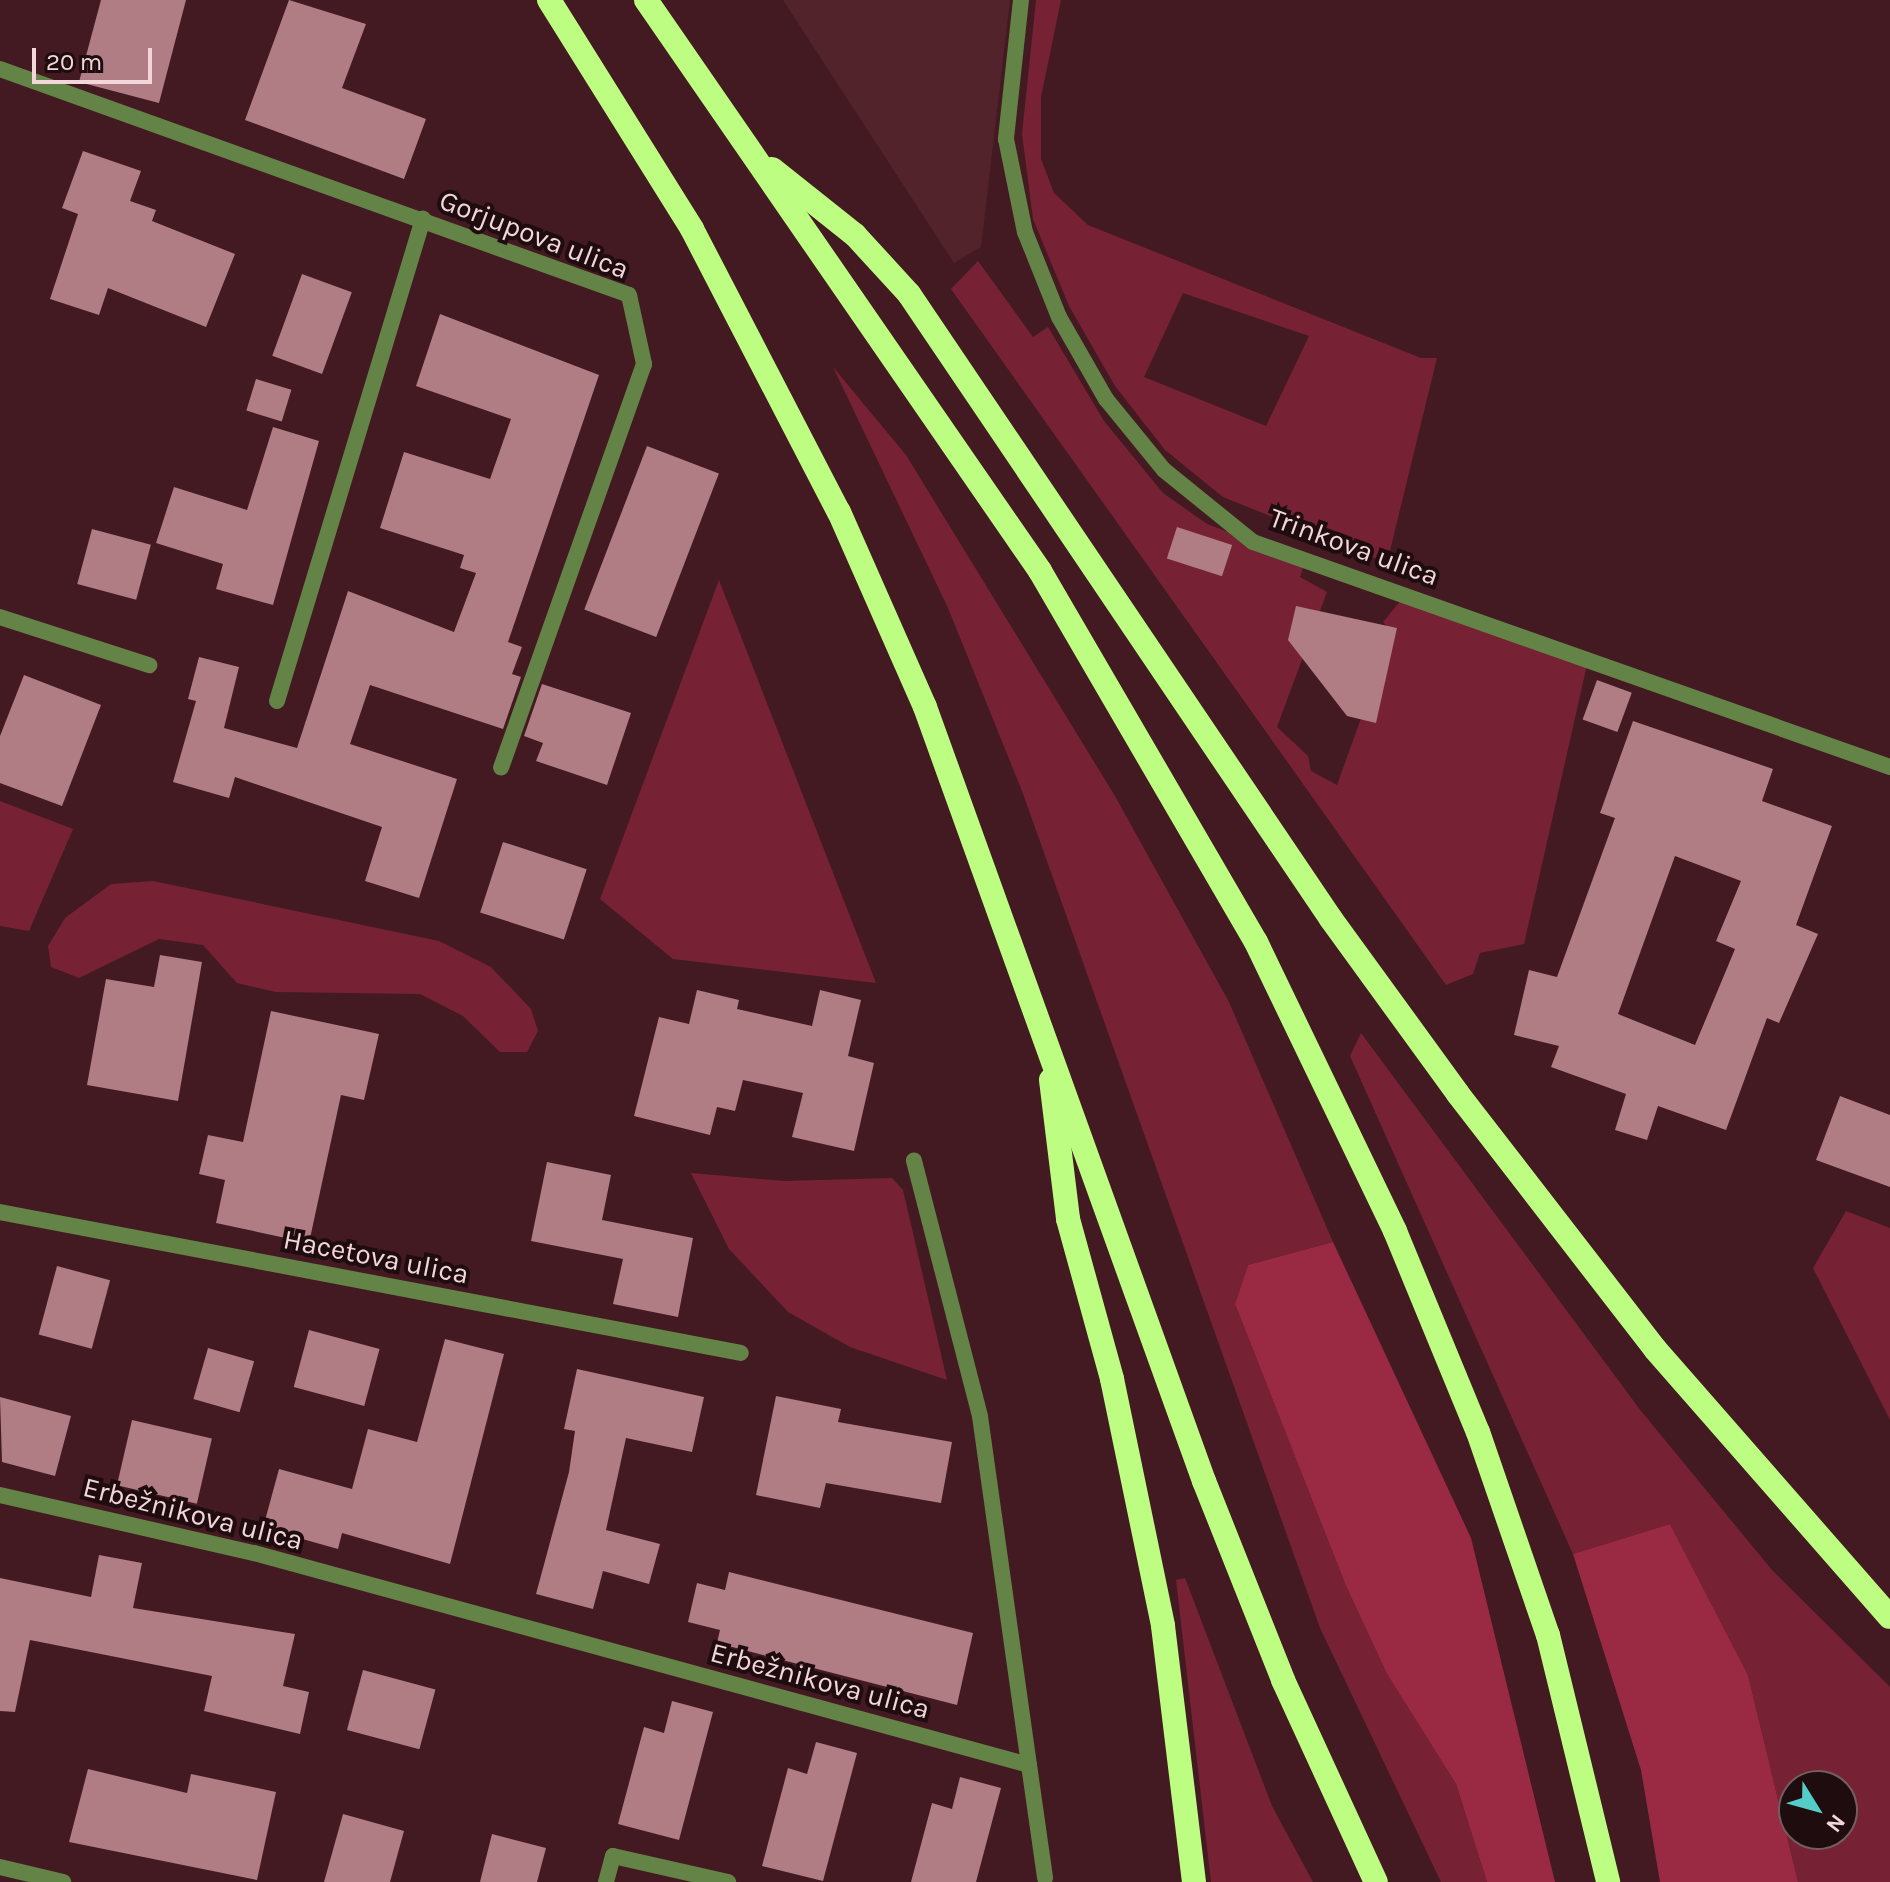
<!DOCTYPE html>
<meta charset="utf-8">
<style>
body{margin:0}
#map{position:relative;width:1890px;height:1882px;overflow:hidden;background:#431a21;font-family:Karla,sans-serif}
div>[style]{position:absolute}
.built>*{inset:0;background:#53232c}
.green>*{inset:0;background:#772134}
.forest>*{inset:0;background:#9a2943}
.building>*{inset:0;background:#af7d83;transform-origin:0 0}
.lane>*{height:16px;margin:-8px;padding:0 8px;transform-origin:8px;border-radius:8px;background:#638347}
.street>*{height:16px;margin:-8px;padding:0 8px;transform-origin:8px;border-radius:8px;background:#638347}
.highway>*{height:24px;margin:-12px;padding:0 12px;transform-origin:12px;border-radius:12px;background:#bdfd82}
span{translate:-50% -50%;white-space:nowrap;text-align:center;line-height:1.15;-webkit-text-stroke:8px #1e0c0e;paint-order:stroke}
.street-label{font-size:28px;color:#f2d6d9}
.north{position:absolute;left:1778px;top:1770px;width:80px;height:80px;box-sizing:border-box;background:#1e0c0e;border:2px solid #735d5f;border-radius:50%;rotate:127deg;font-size:22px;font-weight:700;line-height:32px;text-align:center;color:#f2d6d9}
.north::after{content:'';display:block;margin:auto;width:28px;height:36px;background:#54cdc8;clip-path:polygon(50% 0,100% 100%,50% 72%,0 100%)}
.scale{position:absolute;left:32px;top:48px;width:120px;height:36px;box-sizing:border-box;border:4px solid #f2d6d9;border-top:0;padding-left:10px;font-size:24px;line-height:28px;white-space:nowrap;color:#f2d6d9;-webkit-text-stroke:6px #1e0c0e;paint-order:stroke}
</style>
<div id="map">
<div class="built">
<div style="clip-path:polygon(783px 0,1010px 0,981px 247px,954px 263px)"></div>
</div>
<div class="green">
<div style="clip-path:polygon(evenodd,1036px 0,1061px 0,1041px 97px,1041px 159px,1054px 193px,1088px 225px,1421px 358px,1437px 358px,1387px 563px,1223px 497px,1165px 450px,1115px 386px,1069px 306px,1033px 219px,1022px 134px,1036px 0,1183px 293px,1309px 336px,1266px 426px,1144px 377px,1183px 293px)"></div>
<div style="clip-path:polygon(978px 261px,1033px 337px,1048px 327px,1104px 421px,1163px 493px,1207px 524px,1305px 561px,1300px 577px,1327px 592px,1277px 727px,1308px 756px,1311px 771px,1337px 785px,1392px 632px,1383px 622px,1402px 599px,1587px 665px,1524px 944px,1480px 953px,1473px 974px,1446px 985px,951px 289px)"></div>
<div style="clip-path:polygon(833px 367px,906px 455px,1115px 796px,1229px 1002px,1333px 1242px,1248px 1265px,1235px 1304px,1346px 1586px,1387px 1674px,1456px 1784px,1487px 1882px,1441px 1882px,1320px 1628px,1022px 791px,948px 608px)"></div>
<div style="clip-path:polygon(719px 580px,876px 983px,673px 959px,600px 899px)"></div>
<div style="clip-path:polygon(0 801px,73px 829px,29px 931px,0 926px)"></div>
<div style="clip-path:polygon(153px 881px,439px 941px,491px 967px,531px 1009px,538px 1031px,527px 1052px,500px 1052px,463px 1016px,420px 994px,276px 992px,237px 983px,203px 945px,159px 939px,79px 978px,51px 967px,48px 946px,65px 918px,111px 884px)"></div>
<div style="clip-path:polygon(evenodd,1361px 1033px,1641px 1411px,1772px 1570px,1890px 1687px,1890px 1882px,1798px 1882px,1748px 1675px,1670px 1524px,1573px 1554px,1350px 1056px,1361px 1033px,1794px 1786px,1842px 1786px,1842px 1834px,1794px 1834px,1794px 1786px)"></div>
<div style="clip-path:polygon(691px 1173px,784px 1181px,892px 1178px,903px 1190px,947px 1380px,850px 1347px,788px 1312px,729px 1249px)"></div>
<div style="clip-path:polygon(1846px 1211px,1890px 1228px,1890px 1420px,1813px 1268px)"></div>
<div style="clip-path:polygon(1185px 1578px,1272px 1806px,1313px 1882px,1211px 1882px,1176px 1580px)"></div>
</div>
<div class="forest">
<div style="clip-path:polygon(1333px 1242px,1471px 1538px,1555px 1882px,1487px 1882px,1456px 1784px,1387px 1674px,1346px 1586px,1235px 1304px,1248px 1265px)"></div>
<div style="clip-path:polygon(1670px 1524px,1748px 1675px,1798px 1882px,1660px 1882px,1641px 1770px,1573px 1554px)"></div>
</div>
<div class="building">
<div style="clip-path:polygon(101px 0,186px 0,159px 103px,79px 82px)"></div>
<div style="clip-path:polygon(289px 0,366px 24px,342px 88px,426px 119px,404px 179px,245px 120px)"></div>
<div style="clip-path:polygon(83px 151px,141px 171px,130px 201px,156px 210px,152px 221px,235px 254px,206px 327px,108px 288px,99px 315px,50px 299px,78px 214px,62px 208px)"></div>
<div style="left:302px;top:274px;width:53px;height:87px;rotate:20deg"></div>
<div style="clip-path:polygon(440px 314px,599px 375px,508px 642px,522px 647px,512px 674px,521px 677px,503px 729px,370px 685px,350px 744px,457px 779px,419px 898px,365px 881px,382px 827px,235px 777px,229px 798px,173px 782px,196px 701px,188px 699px,199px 657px,239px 667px,224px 728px,297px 748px,348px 591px,454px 632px,476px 573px,460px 568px,464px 555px,380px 528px,404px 452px,490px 479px,511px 419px,416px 386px)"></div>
<div style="left:256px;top:379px;width:37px;height:33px;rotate:17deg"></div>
<div style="clip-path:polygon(273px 427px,319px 441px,273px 605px,216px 589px,223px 564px,156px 543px,174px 487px,247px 510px)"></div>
<div style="left:647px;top:446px;width:77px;height:175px;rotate:21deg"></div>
<div style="left:1177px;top:527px;width:58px;height:33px;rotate:18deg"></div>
<div style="left:92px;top:529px;width:61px;height:57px;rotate:15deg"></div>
<div style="clip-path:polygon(1296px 606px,1397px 628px,1376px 723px,1347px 716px,1288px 640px)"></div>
<div style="clip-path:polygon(24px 675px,101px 705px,62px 806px,0 783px,0 736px)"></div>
<div style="left:1597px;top:680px;width:37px;height:42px;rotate:20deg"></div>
<div style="clip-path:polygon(542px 684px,631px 713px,607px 785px,536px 761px,543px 743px,524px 736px)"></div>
<div style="clip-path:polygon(evenodd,1633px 721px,1773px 769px,1762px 801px,1832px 826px,1796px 925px,1818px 934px,1779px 1023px,1767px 1018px,1726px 1130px,1658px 1106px,1647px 1140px,1615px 1130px,1626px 1094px,1551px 1067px,1559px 1046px,1514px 1035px,1529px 970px,1557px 977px,1615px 818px,1600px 813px,1633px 721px,1675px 856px,1741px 881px,1716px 941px,1735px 949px,1695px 1045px,1618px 1014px,1675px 856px)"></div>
<div style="left:503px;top:842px;width:88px;height:74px;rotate:18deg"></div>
<div style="clip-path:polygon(160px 955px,202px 962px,178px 1101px,87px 1085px,106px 979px,154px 987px)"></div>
<div style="clip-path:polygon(697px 990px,739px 1000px,737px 1009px,812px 1026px,820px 990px,861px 1000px,848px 1056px,874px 1063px,854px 1151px,792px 1137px,803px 1093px,743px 1080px,735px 1111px,717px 1107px,710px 1135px,634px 1116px,659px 1017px,689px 1024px)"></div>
<div style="clip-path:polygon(271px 1011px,379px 1034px,364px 1100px,341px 1095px,309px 1243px,216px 1223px,225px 1180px,199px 1174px,208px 1135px,243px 1142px)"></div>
<div style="clip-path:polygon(1840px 1096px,1890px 1115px,1890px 1187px,1816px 1160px)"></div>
<div style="clip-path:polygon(547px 1162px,611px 1175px,602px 1220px,693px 1238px,678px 1317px,613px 1304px,623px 1259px,531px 1241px)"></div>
<div style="left:57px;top:1266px;width:55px;height:71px;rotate:15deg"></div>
<div style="left:309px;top:1330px;width:73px;height:59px;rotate:15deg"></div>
<div style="clip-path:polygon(445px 1339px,504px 1354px,450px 1564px,342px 1533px,338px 1549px,263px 1528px,279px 1469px,352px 1489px,368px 1429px,417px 1442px)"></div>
<div style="left:208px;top:1348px;width:48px;height:53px;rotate:16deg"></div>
<div style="clip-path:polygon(577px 1369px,704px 1397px,692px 1452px,626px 1438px,606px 1530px,660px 1544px,649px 1584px,603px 1571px,593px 1609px,536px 1594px,569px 1472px,575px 1431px,564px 1429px)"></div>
<div style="clip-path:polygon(776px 1396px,841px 1409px,838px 1422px,952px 1442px,941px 1503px,826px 1483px,820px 1508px,756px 1495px)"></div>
<div style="clip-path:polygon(0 1397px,71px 1416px,55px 1476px,2px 1462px)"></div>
<div style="left:132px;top:1420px;width:82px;height:67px;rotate:13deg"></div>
<div style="clip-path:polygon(99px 1555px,142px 1563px,133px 1608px,295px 1634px,283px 1686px,309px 1692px,300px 1734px,204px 1711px,212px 1676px,30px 1640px,15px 1712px,0 1711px,0 1578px,91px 1597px)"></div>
<div style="clip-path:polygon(729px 1572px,973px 1633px,957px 1705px,717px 1643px,720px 1630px,688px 1622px,697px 1583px,725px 1590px)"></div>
<div style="left:363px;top:1670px;width:75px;height:62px;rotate:15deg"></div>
<div style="clip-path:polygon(672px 1701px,713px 1712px,679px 1840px,618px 1824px,644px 1727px,664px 1733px)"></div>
<div style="clip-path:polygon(816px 1742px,857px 1753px,823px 1881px,762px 1866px,788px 1768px,807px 1774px)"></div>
<div style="clip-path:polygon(88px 1769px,187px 1793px,191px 1774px,276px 1792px,257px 1880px,69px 1842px)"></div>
<div style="clip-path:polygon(960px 1777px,1001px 1788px,976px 1882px,911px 1882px,932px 1803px,952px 1809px)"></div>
<div style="clip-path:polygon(343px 1814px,404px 1831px,390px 1882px,324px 1882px)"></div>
<div style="clip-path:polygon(492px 1834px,546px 1848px,537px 1882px,480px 1882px)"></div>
</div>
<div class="lane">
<div style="left:606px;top:1882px;width:27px;rotate:-75deg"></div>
<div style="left:613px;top:1856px;width:118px;rotate:12.7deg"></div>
</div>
<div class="street">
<div style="left:1021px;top:0;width:140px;rotate:96.2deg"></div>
<div style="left:1006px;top:139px;width:95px;rotate:78.5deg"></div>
<div style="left:1025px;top:232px;width:92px;rotate:68.2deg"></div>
<div style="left:1059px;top:317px;width:95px;rotate:60.2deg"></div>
<div style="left:1106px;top:399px;width:92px;rotate:50.8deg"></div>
<div style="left:1164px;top:470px;width:114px;rotate:39deg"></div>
<div style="left:1253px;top:542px;width:676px;rotate:19.45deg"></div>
<div style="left:0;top:69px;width:668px;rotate:19.76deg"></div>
<div style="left:629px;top:295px;width:71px;rotate:77.7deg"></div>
<div style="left:644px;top:364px;width:428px;rotate:109.5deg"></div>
<div style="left:0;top:617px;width:157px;rotate:17.9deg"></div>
<div style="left:277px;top:701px;width:504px;rotate:-73.15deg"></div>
<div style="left:0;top:1212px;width:754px;rotate:10.77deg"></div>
<div style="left:0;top:1495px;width:261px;rotate:12.9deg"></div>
<div style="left:254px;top:1553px;width:803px;rotate:15.3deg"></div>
<div style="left:1029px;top:1765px;width:352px;rotate:-98deg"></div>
<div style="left:980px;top:1416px;width:264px;rotate:-104.5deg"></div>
<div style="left:1029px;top:1765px;width:114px;rotate:81.9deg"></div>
<div style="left:0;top:1867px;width:65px;rotate:13.4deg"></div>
</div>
<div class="highway">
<div style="left:549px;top:0;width:270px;rotate:58deg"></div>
<div style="left:692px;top:229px;width:319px;rotate:62.6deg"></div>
<div style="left:839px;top:512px;width:213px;rotate:66.2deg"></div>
<div style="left:925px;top:707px;width:823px;rotate:70.18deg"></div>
<div style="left:1204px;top:1481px;width:214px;rotate:68.3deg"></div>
<div style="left:1283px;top:1680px;width:222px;rotate:65.3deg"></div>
<div style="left:646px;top:0;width:694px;rotate:55.39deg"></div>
<div style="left:1040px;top:571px;width:429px;rotate:59.8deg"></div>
<div style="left:1256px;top:942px;width:321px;rotate:64.3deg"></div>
<div style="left:1395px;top:1231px;width:217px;rotate:67.6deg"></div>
<div style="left:1478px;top:1432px;width:215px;rotate:71deg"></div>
<div style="left:1548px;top:1635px;width:254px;rotate:76.3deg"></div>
<div style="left:772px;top:169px;width:106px;rotate:38.5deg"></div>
<div style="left:855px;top:235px;width:80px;rotate:47.5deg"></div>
<div style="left:909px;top:294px;width:754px;rotate:55.97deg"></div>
<div style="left:1331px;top:919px;width:216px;rotate:54deg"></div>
<div style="left:1458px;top:1094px;width:322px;rotate:52.3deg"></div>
<div style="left:1655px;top:1349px;width:356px;rotate:48.8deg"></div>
<div style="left:1051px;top:1080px;width:140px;rotate:83deg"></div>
<div style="left:1068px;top:1219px;width:166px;rotate:74.6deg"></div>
<div style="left:1112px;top:1379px;width:252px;rotate:78.3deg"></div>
<div style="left:1163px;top:1626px;width:258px;rotate:83.1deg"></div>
</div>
<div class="street-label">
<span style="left:534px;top:235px;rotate:21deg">Gorjupova ulica</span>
<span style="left:1354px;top:547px;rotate:20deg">Trinkova ulica</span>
<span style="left:376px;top:1257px;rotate:11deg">Hacetova ulica</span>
<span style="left:193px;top:1514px;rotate:14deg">Erbežnikova ulica</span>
<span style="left:820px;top:1681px;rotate:15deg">Erbežnikova ulica</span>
</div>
<div class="north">N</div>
<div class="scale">20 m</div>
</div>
